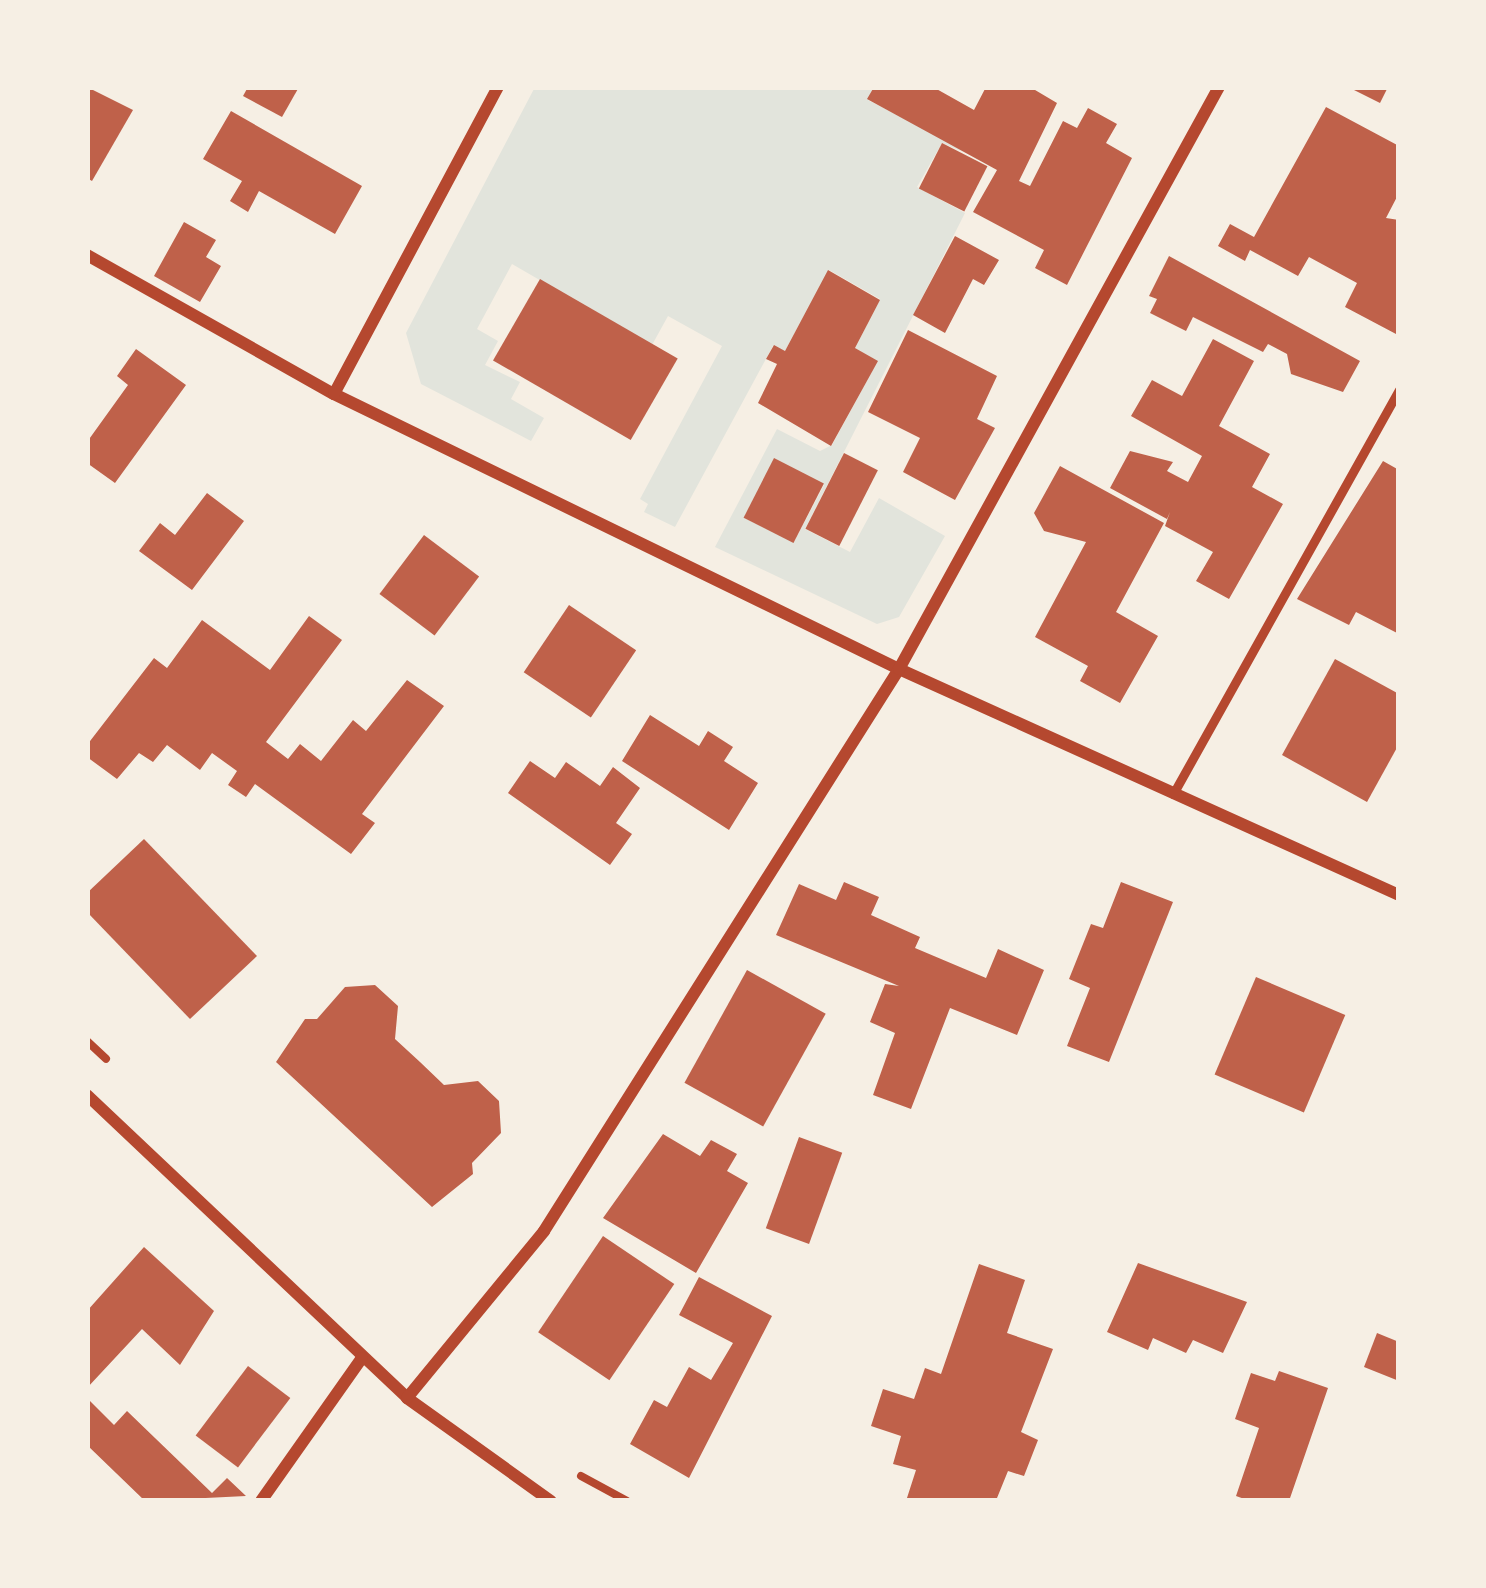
<!DOCTYPE html>
<style>
body{margin:0}
#map{position:relative;width:1486px;height:1588px;overflow:hidden;background:#f6efe4;font-family:"Noto Serif",serif}
div>[style]{position:absolute}
.green>*{inset:0;background:#e2e4dc}
.building>*{inset:0;background:#bf614a;transform-origin:0 0}
.path>*{height:8px;margin:-4px;padding:0 4px;transform-origin:4px;border-radius:4px;background:#b5482f}
.service>*{height:9px;margin:-4.5px;padding:0 4.5px;transform-origin:4.5px;border-radius:4.5px;background:#b5482f}
.minor>*{height:12px;margin:-6px;padding:0 6px;transform-origin:6px;border-radius:6px;background:#b5482f}
span{translate:-50% -50%;white-space:nowrap;text-align:center;line-height:1.15;-webkit-text-stroke:9px #f6efe4;paint-order:stroke}
.frame{position:absolute;inset:0;border:90px solid #f6efe4;pointer-events:none}
</style>
<div id="map">
<div class="green">
<div style="clip-path:polygon(evenodd,535px 87px,874px 87px,868px 100px,990px 163px,942px 143px,917px 187px,965px 213px,805px 529px,850px 552px,879px 498px,945px 536px,899px 617px,877px 624px,715px 547px,777px 429px,820px 451px,832px 445px,877px 362px,855px 348px,880px 299px,829px 270px,785px 351px,773px 346px,675px 527px,644px 512px,648px 504px,640px 499px,722px 346px,668px 316px,652px 345px,512px 264px,477px 329px,498px 341px,485px 365px,520px 382px,511px 399px,544px 418px,531px 441px,421px 384px,406px 333px,535px 87px,774px 459px,824px 485px,794px 542px,744px 518px,774px 459px)"></div>
</div>
<div class="building">
<div style="clip-path:polygon(87px 87px,133px 110px,92px 181px,87px 178px)"></div>
<div style="clip-path:polygon(248px 87px,299px 87px,282px 117px,243px 96px)"></div>
<div style="clip-path:polygon(874px 87px,933px 87px,974px 110px,986px 87px,1030px 87px,1057px 103px,1019px 181px,1030px 186px,1063px 121px,1077px 128px,1088px 108px,1117px 124px,1106px 143px,1132px 158px,1067px 285px,1035px 268px,1044px 250px,973px 212px,997px 170px,867px 99px)"></div>
<div style="clip-path:polygon(1348px 87px,1388px 87px,1380px 103px)"></div>
<div style="clip-path:polygon(1326px 107px,1399px 146px,1399px 193px,1386px 218px,1399px 220px,1396px 334px,1345px 307px,1357px 283px,1309px 257px,1298px 276px,1250px 250px,1245px 261px,1218px 246px,1230px 224px,1254px 237px)"></div>
<div style="clip-path:polygon(231px 111px,362px 186px,335px 234px,259px 191px,248px 212px,230px 201px,242px 181px,203px 159px)"></div>
<div style="left:942px;top:143px;width:51px;height:51px;rotate:27deg"></div>
<div style="clip-path:polygon(184px 222px,216px 240px,206px 257px,221px 266px,200px 302px,154px 276px)"></div>
<div style="clip-path:polygon(955px 236px,999px 260px,984px 285px,973px 279px,945px 333px,913px 315px)"></div>
<div style="clip-path:polygon(1169px 256px,1360px 361px,1343px 392px,1291px 374px,1287px 354px,1268px 344px,1263px 352px,1193px 317px,1186px 331px,1150px 313px,1157px 299px,1149px 296px)"></div>
<div style="clip-path:polygon(828px 270px,880px 300px,855px 348px,878px 361px,831px 446px,758px 403px,777px 364px,766px 359px,774px 345px,785px 351px)"></div>
<div style="left:540px;top:279px;width:159px;height:94px;rotate:30deg"></div>
<div style="clip-path:polygon(908px 330px,997px 376px,977px 419px,995px 428px,955px 500px,903px 472px,920px 438px,868px 412px)"></div>
<div style="clip-path:polygon(1213px 339px,1254px 361px,1219px 426px,1270px 454px,1252px 487px,1283px 504px,1229px 599px,1196px 581px,1213px 552px,1165px 526px,1170px 512px,1167px 519px,1110px 488px,1130px 451px,1173px 462px,1167px 471px,1188px 482px,1202px 456px,1131px 416px,1152px 380px,1182px 396px)"></div>
<div style="clip-path:polygon(136px 349px,186px 385px,115px 483px,87px 463px,87px 442px,128px 385px,117px 376px)"></div>
<div style="left:844px;top:453px;width:38px;height:85px;rotate:27deg"></div>
<div style="left:774px;top:458px;width:56px;height:67px;rotate:27deg"></div>
<div style="clip-path:polygon(1383px 461px,1399px 470px,1399px 634px,1356px 612px,1349px 625px,1297px 599px)"></div>
<div style="clip-path:polygon(1060px 466px,1164px 523px,1116px 612px,1158px 636px,1120px 703px,1080px 681px,1088px 666px,1035px 637px,1086px 542px,1044px 531px,1034px 513px)"></div>
<div style="clip-path:polygon(207px 493px,244px 521px,192px 590px,139px 551px,160px 523px,175px 535px)"></div>
<div style="left:424px;top:535px;width:69px;height:74px;rotate:37deg"></div>
<div style="left:569px;top:605px;width:81px;height:81px;rotate:34deg"></div>
<div style="clip-path:polygon(309px 616px,342px 640px,266px 742px,288px 759px,300px 744px,321px 761px,353px 720px,366px 731px,407px 680px,444px 706px,362px 814px,375px 823px,351px 854px,255px 784px,246px 797px,228px 785px,237px 771px,212px 753px,200px 770px,167px 745px,153px 762px,139px 753px,117px 779px,87px 757px,87px 745px,154px 658px,167px 668px,202px 620px,270px 670px)"></div>
<div style="clip-path:polygon(1335px 659px,1399px 694px,1399px 744px,1367px 802px,1282px 755px)"></div>
<div style="clip-path:polygon(650px 715px,699px 746px,708px 731px,733px 747px,724px 761px,758px 783px,729px 830px,622px 761px)"></div>
<div style="clip-path:polygon(530px 761px,555px 778px,566px 762px,600px 786px,613px 767px,640px 788px,616px 823px,632px 834px,610px 865px,508px 793px)"></div>
<div style="clip-path:polygon(144px 839px,257px 956px,190px 1019px,87px 912px,87px 893px)"></div>
<div style="clip-path:polygon(844px 882px,879px 897px,871px 915px,920px 937px,915px 948px,986px 978px,998px 949px,1044px 970px,1017px 1035px,950px 1008px,911px 1109px,873px 1095px,895px 1033px,870px 1022px,885px 984px,899px 986px,776px 935px,799px 884px,836px 900px)"></div>
<div style="clip-path:polygon(1121px 882px,1173px 902px,1109px 1062px,1067px 1046px,1090px 988px,1069px 979px,1091px 924px,1103px 928px)"></div>
<div style="left:747px;top:970px;width:90px;height:129px;rotate:29deg"></div>
<div style="left:1256px;top:977px;width:97px;height:106px;rotate:23deg"></div>
<div style="clip-path:polygon(375px 985px,398px 1006px,395px 1039px,420px 1062px,444px 1085px,478px 1081px,499px 1101px,501px 1133px,472px 1163px,473px 1174px,432px 1207px,276px 1062px,305px 1019px,317px 1019px,345px 987px)"></div>
<div style="clip-path:polygon(663px 1134px,700px 1156px,711px 1140px,737px 1154px,727px 1171px,748px 1183px,696px 1273px,603px 1218px)"></div>
<div style="left:799px;top:1137px;width:46px;height:97px;rotate:20deg"></div>
<div style="left:603px;top:1236px;width:86px;height:116px;rotate:34deg"></div>
<div style="clip-path:polygon(144px 1247px,214px 1311px,180px 1365px,142px 1329px,87px 1388px,87px 1311px)"></div>
<div style="clip-path:polygon(1138px 1263px,1247px 1302px,1223px 1353px,1193px 1340px,1186px 1353px,1153px 1338px,1148px 1350px,1107px 1332px)"></div>
<div style="clip-path:polygon(979px 1264px,1025px 1280px,1007px 1333px,1053px 1349px,1021px 1432px,1038px 1440px,1024px 1476px,1008px 1471px,997px 1498px,906px 1501px,916px 1470px,893px 1464px,901px 1436px,871px 1426px,883px 1389px,914px 1399px,925px 1368px,941px 1374px)"></div>
<div style="clip-path:polygon(699px 1277px,772px 1316px,689px 1478px,630px 1444px,654px 1400px,667px 1407px,689px 1367px,711px 1380px,733px 1343px,679px 1315px)"></div>
<div style="clip-path:polygon(1377px 1333px,1399px 1342px,1399px 1381px,1364px 1367px)"></div>
<div style="left:248px;top:1366px;width:53px;height:87px;rotate:37deg"></div>
<div style="clip-path:polygon(1279px 1371px,1328px 1388px,1289px 1501px,1250px 1501px,1236px 1496px,1259px 1428px,1235px 1419px,1251px 1373px,1275px 1381px)"></div>
<div style="clip-path:polygon(87px 1398px,114px 1425px,127px 1411px,212px 1493px,227px 1478px,246px 1496px,145px 1501px,87px 1445px)"></div>
</div>
<div class="path">
<div style="left:87px;top:1041px;width:26px;rotate:43deg"></div>
<div style="left:581px;top:1476px;width:52px;rotate:28.5deg"></div>
</div>
<div class="service">
<div style="left:1173px;top:794px;width:463px;rotate:-60.8deg"></div>
</div>
<div class="minor">
<div style="left:87px;top:255px;width:283px;rotate:29.4deg"></div>
<div style="left:334px;top:394px;width:628px;rotate:25.95deg"></div>
<div style="left:899px;top:669px;width:549px;rotate:24.32deg"></div>
<div style="left:334px;top:394px;width:348px;rotate:-61.9deg"></div>
<div style="left:87px;top:1095px;width:441px;rotate:43.4deg"></div>
<div style="left:407px;top:1398px;width:177px;rotate:35.6deg"></div>
<div style="left:407px;top:1398px;width:216px;rotate:-50.6deg"></div>
<div style="left:544px;top:1231px;width:665px;rotate:-57.72deg"></div>
<div style="left:899px;top:669px;width:664px;rotate:-61.2deg"></div>
<div style="left:261px;top:1501px;width:175px;rotate:-54.8deg"></div>
</div>
<div class="frame"></div>
</div>
